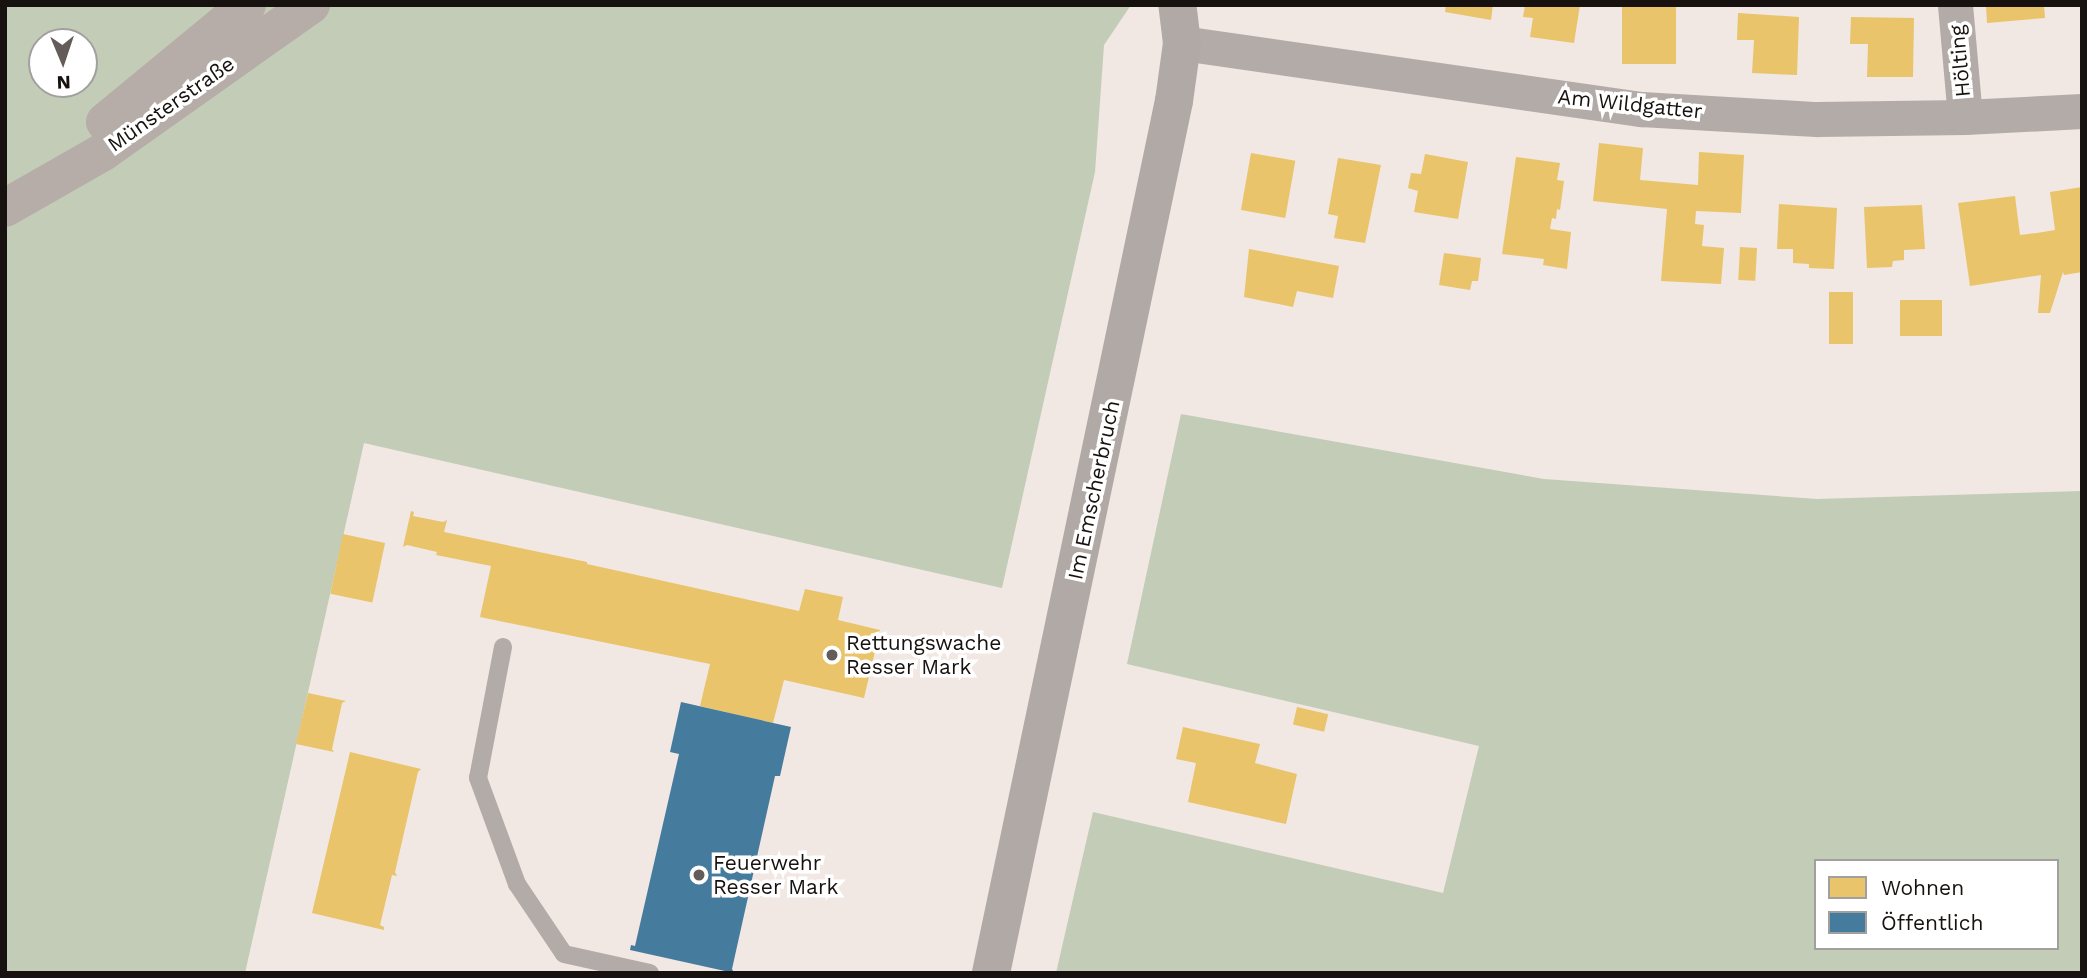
<!DOCTYPE html>
<meta charset="utf-8">
<style>
body{margin:0}
#map{position:relative;width:2087px;height:978px;overflow:hidden;background:#f1e7e3;font-family:"Work Sans",sans-serif}
div>[style]{position:absolute}
.forest>*{inset:0;background:#c2ccb6}
.homes>*{inset:0;background:#e9c46a;transform-origin:0 0}
.public>*{inset:0;background:#457b9d}
.lane>*{height:18px;margin:-9px;padding:0 9px;transform-origin:9px;border-radius:9px;background:#b2aba7}
.street>*{height:35px;margin:-17.5px;padding:0 17.5px;transform-origin:17.5px;border-radius:17.5px;background:#b2aba7}
.secondary>*{height:38px;margin:-19px;padding:0 19px;transform-origin:19px;border-radius:19px;background:#b1a9a5}
.primary>*{height:38px;margin:-19px;padding:0 19px;transform-origin:19px;border-radius:19px;background:#b6aca8}
.dots>*{width:19px;height:19px;translate:-50% -50%;box-sizing:border-box;border:4px solid #fff;border-radius:50%}
span{translate:-50% -50%;white-space:nowrap;text-align:center;line-height:1.15;-webkit-text-stroke:7px #fff;paint-order:stroke}
.street-label{font-size:21px;color:#17110f}
.poi-label{font-size:21px;color:#17110f}
.left{translate:0 -50%;text-align:left}
.frame{position:absolute;inset:0;border:7px solid #17110f;pointer-events:none}
.legend{position:absolute;left:1814px;top:859px;width:245px;height:91px;box-sizing:border-box;background:#fff;border:2px solid #a2a09f;margin:0;padding:9px 12px;list-style:none;font-size:21px;color:#17110f}
.legend li{display:flex;align-items:center;gap:14px;height:35px}
.legend b{width:35px;border:2px solid #a2a09f}
.north{position:absolute;left:28px;top:28px;width:70px;height:70px;box-sizing:border-box;background:#fff;border:2px solid #a2a09f;border-radius:50%;rotate:178deg;font-size:19px;font-weight:700;line-height:28px;text-align:center;color:#17110f}
.north::after{content:'';display:block;margin:auto;width:24px;height:32px;background:#635c59;clip-path:polygon(50% 0,100% 100%,50% 72%,0 100%)}
</style>
<div id="map">
<div class="forest">
<div style="clip-path:polygon(evenodd,5px 5px,1131px 5px,1104px 45px,1095px 172px,1002px 588px,364px 443px,245px 973px,5px 973px,5px 5px,42px 42px,84px 42px,84px 84px,42px 84px,42px 42px)"></div>
<div style="clip-path:polygon(evenodd,1181px 414px,1544px 479px,1817px 499px,2082px 491px,2082px 973px,1056px 973px,1093px 812px,1443px 893px,1479px 746px,1127px 664px,1181px 414px,1816px 861px,2057px 861px,2057px 948px,1816px 948px,1816px 861px)"></div>
</div>
<div class="homes">
<div style="clip-path:polygon(1446px 5px,1493px 5px,1491px 20px,1445px 12px)"></div>
<div style="clip-path:polygon(1525px 5px,1580px 5px,1574px 43px,1530px 37px,1533px 18px,1523px 17px)"></div>
<div style="left:1622px;top:5px;width:54px;height:59px"></div>
<div style="clip-path:polygon(1986px 5px,2044px 5px,2045px 18px,1987px 23px)"></div>
<div style="clip-path:polygon(1738px 13px,1799px 17px,1797px 75px,1752px 73px,1754px 40px,1737px 40px)"></div>
<div style="clip-path:polygon(1851px 17px,1914px 18px,1913px 77px,1867px 77px,1868px 44px,1850px 44px)"></div>
<div style="clip-path:polygon(1599px 143px,1643px 148px,1640px 180px,1698px 185px,1699px 152px,1744px 155px,1741px 213px,1696px 211px,1695px 224px,1704px 225px,1702px 246px,1724px 248px,1721px 284px,1661px 281px,1667px 209px,1593px 201px)"></div>
<div style="left:1251px;top:153px;width:45px;height:58px;rotate:10deg"></div>
<div style="clip-path:polygon(1425px 154px,1468px 162px,1458px 219px,1414px 212px,1418px 191px,1408px 188px,1411px 173px,1421px 174px)"></div>
<div style="clip-path:polygon(1516px 157px,1560px 163px,1557px 180px,1564px 181px,1560px 210px,1557px 209px,1556px 219px,1552px 218px,1550px 229px,1571px 232px,1567px 269px,1543px 265px,1544px 259px,1502px 254px)"></div>
<div style="clip-path:polygon(1338px 158px,1381px 165px,1365px 243px,1334px 238px,1338px 216px,1328px 214px)"></div>
<div style="clip-path:polygon(2082px 187px,2082px 272px,2064px 275px,2063px 272px,2050px 313px,2038px 313px,2041px 275px,1970px 286px,1958px 203px,2015px 196px,2020px 235px,2037px 233px,2055px 230px,2050px 192px)"></div>
<div style="clip-path:polygon(1779px 204px,1837px 208px,1834px 269px,1809px 268px,1809px 264px,1793px 263px,1793px 249px,1777px 249px)"></div>
<div style="clip-path:polygon(1922px 205px,1925px 249px,1904px 250px,1904px 260px,1893px 261px,1892px 267px,1867px 268px,1864px 207px)"></div>
<div style="left:1740px;top:247px;width:17px;height:33px;rotate:3deg"></div>
<div style="clip-path:polygon(1249px 249px,1339px 266px,1333px 298px,1297px 291px,1293px 307px,1244px 297px)"></div>
<div style="clip-path:polygon(1444px 253px,1481px 258px,1478px 281px,1472px 281px,1470px 290px,1439px 285px)"></div>
<div style="left:1829px;top:292px;width:24px;height:52px"></div>
<div style="left:1942px;top:300px;width:36px;height:42px;rotate:90deg"></div>
<div style="clip-path:polygon(411px 511px,414px 512px,413px 516px,443px 522px,447px 520px,444px 532px,587px 562px,587px 564px,799px 611px,805px 589px,843px 597px,838px 620px,880px 630px,864px 698px,784px 680px,773px 723px,700px 706px,710px 664px,480px 617px,491px 566px,436px 555px,437px 552px,407px 545px,403px 547px)"></div>
<div style="left:343px;top:534px;width:43px;height:61px;rotate:12deg"></div>
<div style="clip-path:polygon(308px 693px,346px 701px,342px 703px,332px 749px,334px 752px,296px 744px)"></div>
<div style="left:1297px;top:707px;width:32px;height:18px;rotate:13deg"></div>
<div style="clip-path:polygon(1183px 727px,1260px 744px,1255px 763px,1297px 774px,1286px 824px,1188px 802px,1196px 763px,1176px 759px)"></div>
<div style="clip-path:polygon(350px 752px,421px 769px,418px 772px,395px 872px,397px 876px,392px 875px,380px 925px,384px 927px,384px 930px,312px 913px)"></div>
</div>
<div class="public">
<div style="clip-path:polygon(681px 702px,791px 727px,780px 776px,775px 776px,732px 969px,734px 973px,630px 950px,631px 945px,635px 946px,679px 754px,670px 752px)"></div>
</div>
<div class="lane">
<div style="left:503px;top:647px;width:133px;rotate:100.8deg"></div>
<div style="left:478px;top:778px;width:113px;rotate:69.8deg"></div>
<div style="left:517px;top:884px;width:84px;rotate:56.1deg"></div>
<div style="left:564px;top:954px;width:88px;rotate:12.5deg"></div>
</div>
<div class="street">
<div style="left:1955px;top:5px;width:112px;rotate:84.9deg"></div>
<div style="left:1182px;top:43px;width:464px;rotate:8.2deg"></div>
<div style="left:1641px;top:109px;width:176px;rotate:3.3deg"></div>
<div style="left:1817px;top:119px;width:148px;rotate:-0.8deg"></div>
<div style="left:1965px;top:117px;width:117px;rotate:-2.9deg"></div>
</div>
<div class="secondary">
<div style="left:991px;top:973px;width:891px;rotate:-78.15deg"></div>
<div style="left:1174px;top:101px;width:59px;rotate:-82.1deg"></div>
<div style="left:1182px;top:43px;width:38px;rotate:-97deg"></div>
</div>
<div class="primary">
<div style="left:105px;top:122px;width:184px;rotate:-39.5deg"></div>
<div style="left:5px;top:208px;width:113px;rotate:-29.7deg"></div>
<div style="left:103px;top:152px;width:255px;rotate:-35.3deg"></div>
</div>
<div class="dots">
<div style="left:832px;top:655px;background:#635c59"></div>
<div style="left:699px;top:875px;background:#635c59"></div>
</div>
<div class="street-label">
<span style="left:1960px;top:61px;rotate:-95deg">Hölting</span>
<span style="left:171px;top:104px;rotate:-35deg">Münsterstraße</span>
<span style="left:1630px;top:104px;rotate:6deg">Am Wildgatter</span>
<span style="left:1094px;top:490px;rotate:-78deg">Im Emscherbruch</span>
</div>
<div class="poi-label">
<span class="left" style="left:846px;top:655px">Rettungswache<br>Resser Mark</span>
<span class="left" style="left:713px;top:875px">Feuerwehr<br>Resser Mark</span>
</div>
<div class="frame"></div>
<ul class="legend">
<li><b style="height:19px;background:#e9c46a"></b>Wohnen</li>
<li><b style="height:19px;background:#457b9d"></b>Öffentlich</li>
</ul>
<div class="north">N</div>
</div>
